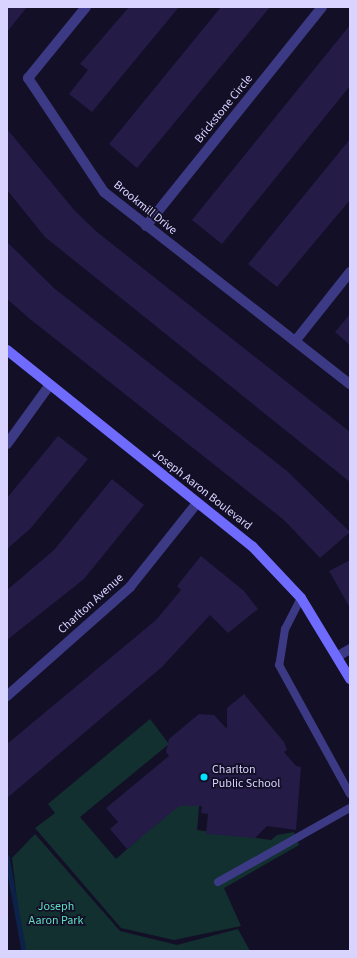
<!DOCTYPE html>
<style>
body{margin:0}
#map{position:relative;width:357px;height:958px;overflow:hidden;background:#130f26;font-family:"Source Sans 3",sans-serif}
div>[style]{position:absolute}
.green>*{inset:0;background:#12302f}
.stream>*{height:4.5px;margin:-2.25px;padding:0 2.25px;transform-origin:2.25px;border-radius:2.25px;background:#0c2248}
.building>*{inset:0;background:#241b47}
.lane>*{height:8px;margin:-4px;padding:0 4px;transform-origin:4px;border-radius:4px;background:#3d3a85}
.street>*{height:10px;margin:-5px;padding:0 5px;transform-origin:5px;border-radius:5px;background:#3d3a85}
.secondary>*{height:10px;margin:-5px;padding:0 5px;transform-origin:5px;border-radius:5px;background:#6f6bff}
.dots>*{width:11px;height:11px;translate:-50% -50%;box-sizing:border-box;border:2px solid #130f26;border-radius:50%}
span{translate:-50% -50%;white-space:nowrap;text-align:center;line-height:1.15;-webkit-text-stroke:3.5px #130f26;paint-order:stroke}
.street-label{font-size:12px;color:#d9d4ff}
.poi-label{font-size:12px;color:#d9d4ff}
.left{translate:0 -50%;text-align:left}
.park-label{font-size:12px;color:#5fe0c0}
.frame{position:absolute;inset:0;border:8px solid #d9d4ff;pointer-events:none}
</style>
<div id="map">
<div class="green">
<div style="clip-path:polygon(150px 719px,169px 744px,80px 817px,116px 859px,192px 792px,200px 796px,197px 830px,271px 840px,277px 835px,294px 832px,299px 845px,224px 888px,241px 926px,174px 940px,121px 928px,35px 828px,55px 813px,48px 804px)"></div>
<div style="clip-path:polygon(35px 834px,120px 931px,177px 945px,238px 929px,250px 951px,23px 951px,12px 858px)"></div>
</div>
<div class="stream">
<div style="left:7px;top:857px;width:96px;rotate:79.7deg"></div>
</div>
<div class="building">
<div style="clip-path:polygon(7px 7px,27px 7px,7px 32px)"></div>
<div style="clip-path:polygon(129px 7px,179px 7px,92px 112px,69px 94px,88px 70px,80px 64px)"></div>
<div style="clip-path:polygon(221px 7px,270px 7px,137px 168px,109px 144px)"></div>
<div style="clip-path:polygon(350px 25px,350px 86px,222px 244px,192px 220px)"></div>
<div style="clip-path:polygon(7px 129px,75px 211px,97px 232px,350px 432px,350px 482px,45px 237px,7px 190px)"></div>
<div style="clip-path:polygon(350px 139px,350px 200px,277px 287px,248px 264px)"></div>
<div style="clip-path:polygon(7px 242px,55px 289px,287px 471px,350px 532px,320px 558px,284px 520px,30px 319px,7px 299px)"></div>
<div style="clip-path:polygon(350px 314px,350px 345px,335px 332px)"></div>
<div style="clip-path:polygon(58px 436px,88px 459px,30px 529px,7px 549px,7px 498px)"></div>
<div style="clip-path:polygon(112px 479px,144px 505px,84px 579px,7px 640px,7px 590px,54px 550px)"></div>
<div style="clip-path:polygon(201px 556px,244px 591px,258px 609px,228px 633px,210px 615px,162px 667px,7px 798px,7px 744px,156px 620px,181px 590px,177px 586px)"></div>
<div style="clip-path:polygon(350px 560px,350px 608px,329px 571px)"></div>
<div style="clip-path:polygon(244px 694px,284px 742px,287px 750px,284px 752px,296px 766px,301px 767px,296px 830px,267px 826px,255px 838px,206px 834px,208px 814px,201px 813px,202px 806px,179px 806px,127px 849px,110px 829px,118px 822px,106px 808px,169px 756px,166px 752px,169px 739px,199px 714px,214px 715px,227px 729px,227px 708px)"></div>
</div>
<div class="lane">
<div style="left:301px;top:598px;width:35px;rotate:117deg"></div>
<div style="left:285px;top:629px;width:36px;rotate:99deg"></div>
<div style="left:279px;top:665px;width:147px;rotate:61.2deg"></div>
<div style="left:218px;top:882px;width:151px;rotate:-29.3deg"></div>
</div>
<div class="street">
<div style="left:86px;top:7px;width:92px;rotate:129.2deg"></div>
<div style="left:28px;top:78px;width:137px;rotate:56.3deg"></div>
<div style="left:104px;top:192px;width:312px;rotate:38deg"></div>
<div style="left:146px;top:226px;width:281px;rotate:-51.2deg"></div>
<div style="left:296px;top:340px;width:87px;rotate:-51.5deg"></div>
<div style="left:7px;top:444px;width:72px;rotate:-54.1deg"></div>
<div style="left:338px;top:656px;width:14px;rotate:-30deg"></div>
<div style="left:7px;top:696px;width:164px;rotate:-41.5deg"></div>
<div style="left:130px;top:587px;width:107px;rotate:-51.4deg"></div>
</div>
<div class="secondary">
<div style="left:7px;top:350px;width:314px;rotate:38.7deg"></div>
<div style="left:252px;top:546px;width:71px;rotate:46.7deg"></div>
<div style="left:301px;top:598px;width:95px;rotate:58.8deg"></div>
</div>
<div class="dots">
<div style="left:204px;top:777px;background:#00e5ff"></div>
</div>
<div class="street-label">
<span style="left:224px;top:109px;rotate:-51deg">Brickstone Circle</span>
<span style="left:145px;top:208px;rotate:39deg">Brookmill Drive</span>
<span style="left:202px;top:490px;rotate:38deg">Joseph Aaron Boulevard</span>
<span style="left:91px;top:604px;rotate:-42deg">Charlton Avenue</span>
</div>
<div class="poi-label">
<span class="left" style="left:212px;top:777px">Charlton<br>Public School</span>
</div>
<div class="park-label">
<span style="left:56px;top:914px">Joseph<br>Aaron Park</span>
</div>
<div class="frame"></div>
</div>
